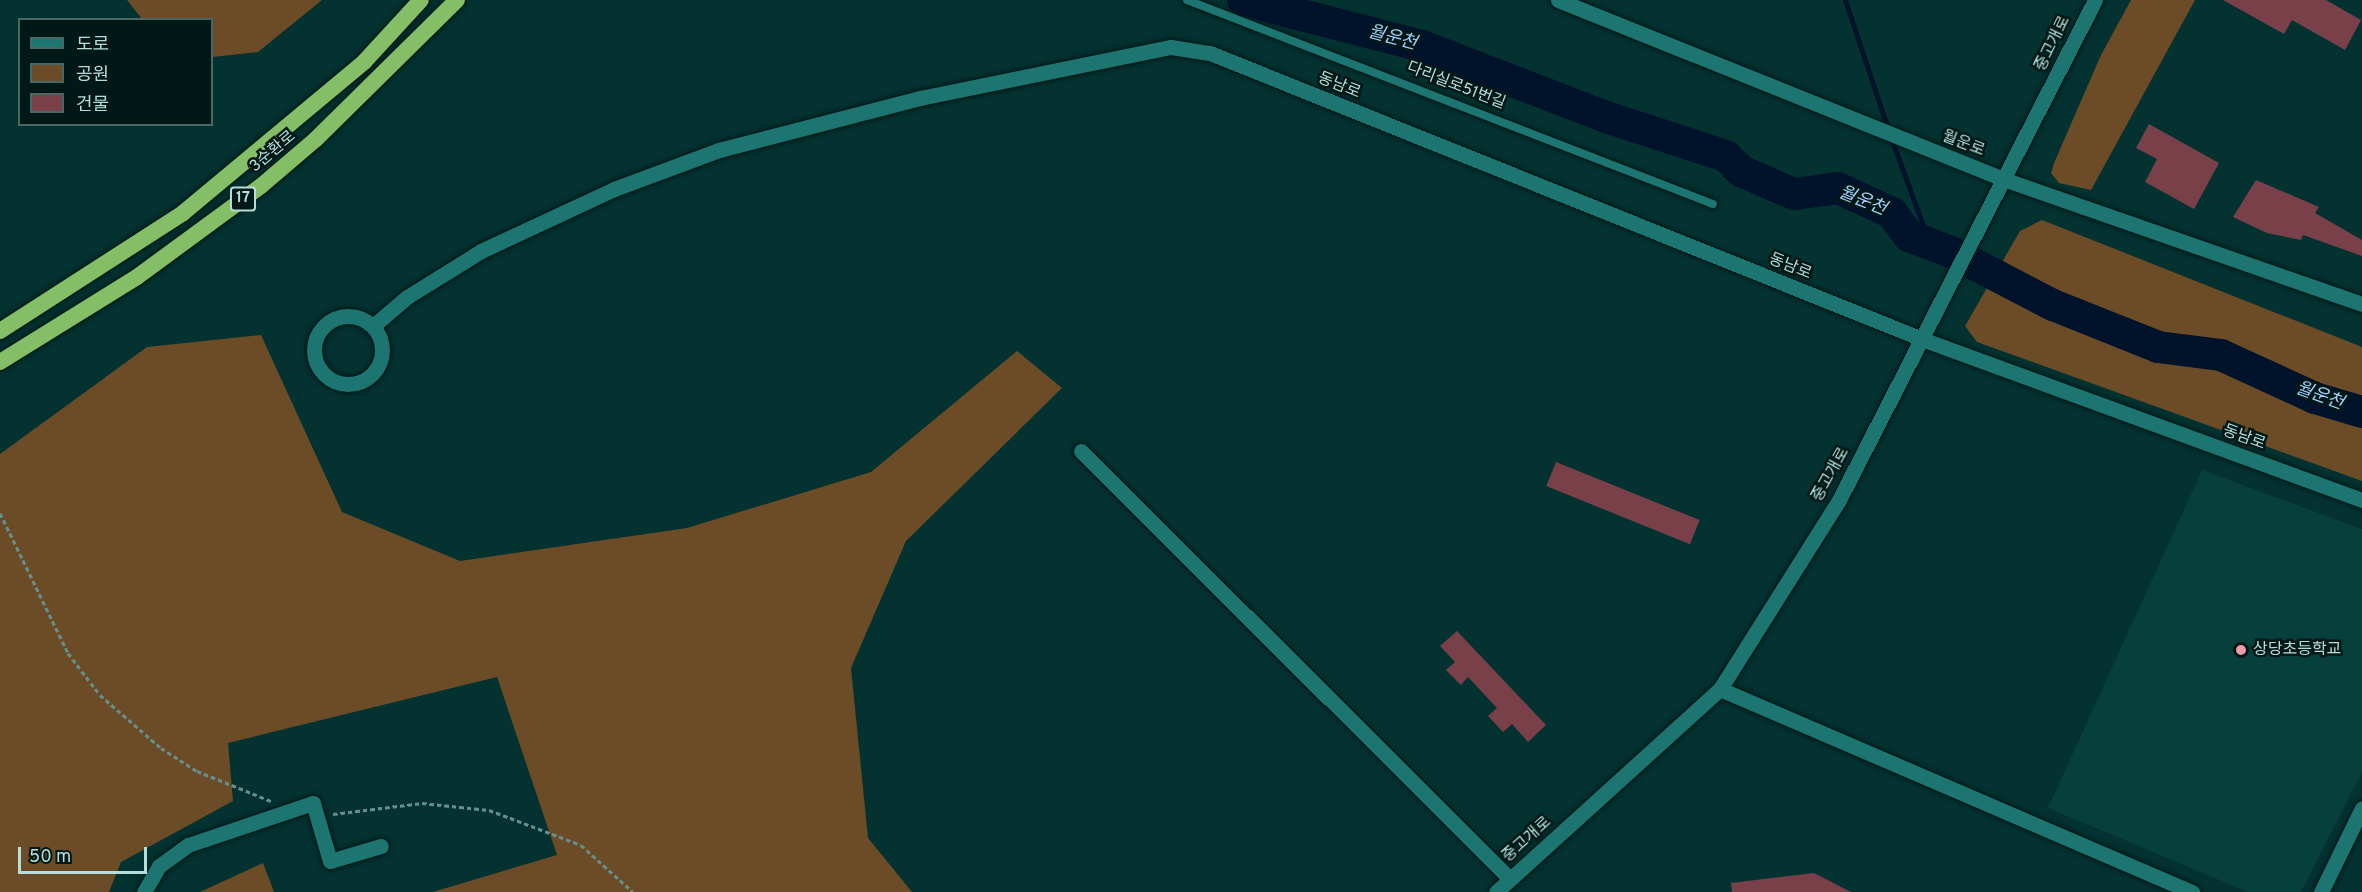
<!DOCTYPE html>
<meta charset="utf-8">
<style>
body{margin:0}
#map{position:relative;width:2362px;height:892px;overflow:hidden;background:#033230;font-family:Overpass,"Noto Sans KR",sans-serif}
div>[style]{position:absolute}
.built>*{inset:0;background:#073f3c}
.green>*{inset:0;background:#6b4c27}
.stream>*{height:5px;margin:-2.5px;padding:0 2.5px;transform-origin:2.5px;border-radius:2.5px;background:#00132b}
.river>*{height:32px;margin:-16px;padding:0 16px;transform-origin:16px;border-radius:16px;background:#00132b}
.building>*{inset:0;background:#79404a;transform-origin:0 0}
.path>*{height:3px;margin-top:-1.5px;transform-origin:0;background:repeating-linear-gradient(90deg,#66908d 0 4.5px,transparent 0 7.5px)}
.roads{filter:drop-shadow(0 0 2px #001816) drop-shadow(0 0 2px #001816)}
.service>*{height:8px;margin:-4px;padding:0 4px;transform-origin:4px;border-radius:4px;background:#1d7571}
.minor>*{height:15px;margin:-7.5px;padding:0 7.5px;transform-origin:7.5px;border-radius:7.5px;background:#1d7571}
.minor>.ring{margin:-7.5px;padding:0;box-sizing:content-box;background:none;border:15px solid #1d7571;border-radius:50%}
.tertiary>*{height:15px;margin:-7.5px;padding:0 7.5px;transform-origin:7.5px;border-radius:7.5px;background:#1d7571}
.trunk>*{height:16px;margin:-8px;padding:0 8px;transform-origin:8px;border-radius:8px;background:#84be66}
.dots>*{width:16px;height:16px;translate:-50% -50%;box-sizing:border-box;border:3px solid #001816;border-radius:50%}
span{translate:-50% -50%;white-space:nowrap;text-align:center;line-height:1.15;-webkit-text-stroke:5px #001816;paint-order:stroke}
.shield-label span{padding:2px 4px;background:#001816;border:2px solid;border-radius:4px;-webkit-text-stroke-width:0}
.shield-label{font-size:15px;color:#b7ddda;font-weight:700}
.street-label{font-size:16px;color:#b7ddda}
.poi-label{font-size:16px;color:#b7ddda}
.left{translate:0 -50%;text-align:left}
.water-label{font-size:18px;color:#a4cefb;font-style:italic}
.legend{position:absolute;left:18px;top:18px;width:195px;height:108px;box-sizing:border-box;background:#001816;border:2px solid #496764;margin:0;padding:8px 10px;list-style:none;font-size:18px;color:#b7ddda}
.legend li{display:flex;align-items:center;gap:12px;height:30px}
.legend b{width:30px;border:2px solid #496764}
.scale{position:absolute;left:18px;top:847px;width:129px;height:27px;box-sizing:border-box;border:3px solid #b7ddda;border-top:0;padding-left:8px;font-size:18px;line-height:21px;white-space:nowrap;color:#b7ddda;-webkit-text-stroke:4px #001816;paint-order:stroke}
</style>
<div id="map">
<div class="built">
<div style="clip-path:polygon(2202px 470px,2362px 529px,2362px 772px,2301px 892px,2248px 892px,2048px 808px)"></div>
</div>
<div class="green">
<div style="clip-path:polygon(127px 0,322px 0,258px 52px,212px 57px,212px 20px,142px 19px)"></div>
<div style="clip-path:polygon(2131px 0,2195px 0,2091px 190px,2059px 183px,2051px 173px,2054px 163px,2101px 55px)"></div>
<div style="clip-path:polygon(2042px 220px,2362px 347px,2362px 481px,1977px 342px,1965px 326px,2020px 231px)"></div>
<div style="clip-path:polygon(261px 335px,342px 512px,460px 561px,687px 528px,871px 472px,1017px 351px,1062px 388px,906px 541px,851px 668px,868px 838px,912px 892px,433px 892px,557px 855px,497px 677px,228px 743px,233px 801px,121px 862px,109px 892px,0 892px,0 454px,147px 347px)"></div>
<div style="clip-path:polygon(263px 863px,274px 892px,200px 892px)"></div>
</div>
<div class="stream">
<div style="left:1845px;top:0;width:136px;rotate:71.6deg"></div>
<div style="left:1891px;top:138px;width:113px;rotate:69.8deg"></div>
</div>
<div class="river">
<div style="left:1243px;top:0;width:185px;rotate:14.4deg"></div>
<div style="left:1422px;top:46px;width:197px;rotate:21.1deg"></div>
<div style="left:1606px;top:117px;width:126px;rotate:18deg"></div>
<div style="left:1726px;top:156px;width:21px;rotate:45deg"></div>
<div style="left:1741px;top:171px;width:58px;rotate:23.5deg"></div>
<div style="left:1794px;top:194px;width:44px;rotate:-7.8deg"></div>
<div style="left:1838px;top:188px;width:60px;rotate:24.8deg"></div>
<div style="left:1892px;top:213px;width:29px;rotate:54deg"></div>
<div style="left:1909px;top:236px;width:45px;rotate:20.9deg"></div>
<div style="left:1951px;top:252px;width:115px;rotate:27.5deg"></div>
<div style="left:2053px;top:305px;width:113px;rotate:21.8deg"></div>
<div style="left:2158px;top:347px;width:64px;rotate:7.2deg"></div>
<div style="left:2221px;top:355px;width:103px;rotate:24.6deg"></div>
<div style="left:2315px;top:398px;width:49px;rotate:16.6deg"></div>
</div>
<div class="building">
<div style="clip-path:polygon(2223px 0,2326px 0,2361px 20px,2345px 50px,2292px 20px,2284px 34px)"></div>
<div style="clip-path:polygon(2149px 124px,2219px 163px,2194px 209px,2145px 182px,2157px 159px,2136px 148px)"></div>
<div style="clip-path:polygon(2256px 180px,2319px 207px,2315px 213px,2362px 240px,2362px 256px,2303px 235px,2301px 240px,2267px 233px,2233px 217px)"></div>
<div style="left:1556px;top:462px;width:155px;height:26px;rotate:22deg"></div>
<div style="clip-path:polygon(1457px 631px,1546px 725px,1528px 742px,1512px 724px,1503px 732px,1488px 716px,1497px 708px,1468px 677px,1461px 685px,1446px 670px,1455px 662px,1440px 646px)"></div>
<div style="clip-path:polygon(1814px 873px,1851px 892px,1732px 892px,1731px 883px)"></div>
</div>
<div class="path">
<div style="left:0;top:513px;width:156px;rotate:64.1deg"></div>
<div style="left:68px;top:653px;width:53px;rotate:52.7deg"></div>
<div style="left:100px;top:695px;width:81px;rotate:41deg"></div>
<div style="left:161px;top:748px;width:43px;rotate:32.6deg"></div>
<div style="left:197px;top:771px;width:80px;rotate:22.1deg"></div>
<div style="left:333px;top:814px;width:90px;rotate:-7deg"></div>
<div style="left:422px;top:803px;width:67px;rotate:6deg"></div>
<div style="left:489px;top:810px;width:98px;rotate:20.8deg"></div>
<div style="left:581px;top:845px;width:70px;rotate:42.1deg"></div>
</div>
<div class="roads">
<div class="service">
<div style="left:1187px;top:0;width:564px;rotate:21.2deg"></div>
</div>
<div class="minor">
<div style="left:1558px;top:0;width:480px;rotate:21.9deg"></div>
<div style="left:2003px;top:179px;width:380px;rotate:19.2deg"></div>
<div class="ring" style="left:314px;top:316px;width:53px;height:53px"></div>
<div style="left:373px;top:326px;width:45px;rotate:-40.5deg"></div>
<div style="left:407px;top:297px;width:87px;rotate:-31.9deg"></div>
<div style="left:481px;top:251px;width:147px;rotate:-25deg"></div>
<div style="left:614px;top:189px;width:112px;rotate:-20.4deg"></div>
<div style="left:719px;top:150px;width:208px;rotate:-14.5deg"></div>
<div style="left:920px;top:98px;width:256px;rotate:-11.5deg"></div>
<div style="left:1171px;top:47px;width:39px;rotate:9deg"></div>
<div style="left:1210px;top:53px;width:767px;rotate:21.88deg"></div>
<div style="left:1922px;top:339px;width:469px;rotate:20.1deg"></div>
<div style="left:1081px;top:451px;width:606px;rotate:44.93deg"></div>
<div style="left:1720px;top:689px;width:514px;rotate:23.27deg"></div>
<div style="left:144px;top:892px;width:30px;rotate:-60deg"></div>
<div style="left:159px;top:866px;width:36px;rotate:-36deg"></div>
<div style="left:188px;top:845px;width:132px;rotate:-18.6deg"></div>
<div style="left:313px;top:803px;width:60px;rotate:73.7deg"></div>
<div style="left:330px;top:861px;width:53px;rotate:-16.4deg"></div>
<div style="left:2321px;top:892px;width:93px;rotate:-64deg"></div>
</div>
<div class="tertiary">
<div style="left:1496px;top:892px;width:302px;rotate:-42.2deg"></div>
<div style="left:1720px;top:689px;width:223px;rotate:-57.8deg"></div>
<div style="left:1839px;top:500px;width:562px;rotate:-62.89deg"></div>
</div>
<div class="trunk">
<div style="left:0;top:331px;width:218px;rotate:-32.8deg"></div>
<div style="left:183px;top:213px;width:236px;rotate:-39.8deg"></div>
<div style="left:364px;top:62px;width:84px;rotate:-47.4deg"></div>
<div style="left:0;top:362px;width:161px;rotate:-31.8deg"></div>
<div style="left:137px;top:277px;width:154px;rotate:-36.3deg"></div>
<div style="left:261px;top:186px;width:72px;rotate:-40.5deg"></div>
<div style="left:316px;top:139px;width:198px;rotate:-44.6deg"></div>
</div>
</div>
<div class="dots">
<div style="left:2241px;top:650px;background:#f39aa8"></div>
</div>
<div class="shield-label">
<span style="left:243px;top:199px">17</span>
</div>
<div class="street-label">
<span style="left:2053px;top:44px;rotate:-64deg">중고개로</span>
<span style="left:1339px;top:86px;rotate:22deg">동남로</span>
<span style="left:1456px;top:86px;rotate:21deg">다리실로51번길</span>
<span style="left:1963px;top:144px;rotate:21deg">월운로</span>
<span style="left:273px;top:152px;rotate:-40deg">3순환로</span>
<span style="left:1790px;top:267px;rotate:22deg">동남로</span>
<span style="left:2244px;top:438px;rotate:20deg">동남로</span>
<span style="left:1831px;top:475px;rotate:-61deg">중고개로</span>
<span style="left:1527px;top:840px;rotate:-42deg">중고개로</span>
</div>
<div class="poi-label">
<span class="left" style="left:2253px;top:650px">상당초등학교</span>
</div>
<div class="water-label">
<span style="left:1392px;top:39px;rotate:15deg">월운천</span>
<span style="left:1862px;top:202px;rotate:22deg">월운천</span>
<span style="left:2319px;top:397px;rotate:20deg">월운천</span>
</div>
<ul class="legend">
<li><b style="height:8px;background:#1d7571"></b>도로</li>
<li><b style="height:16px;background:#6b4c27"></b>공원</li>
<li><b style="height:16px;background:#79404a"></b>건물</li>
</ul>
<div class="scale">50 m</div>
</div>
